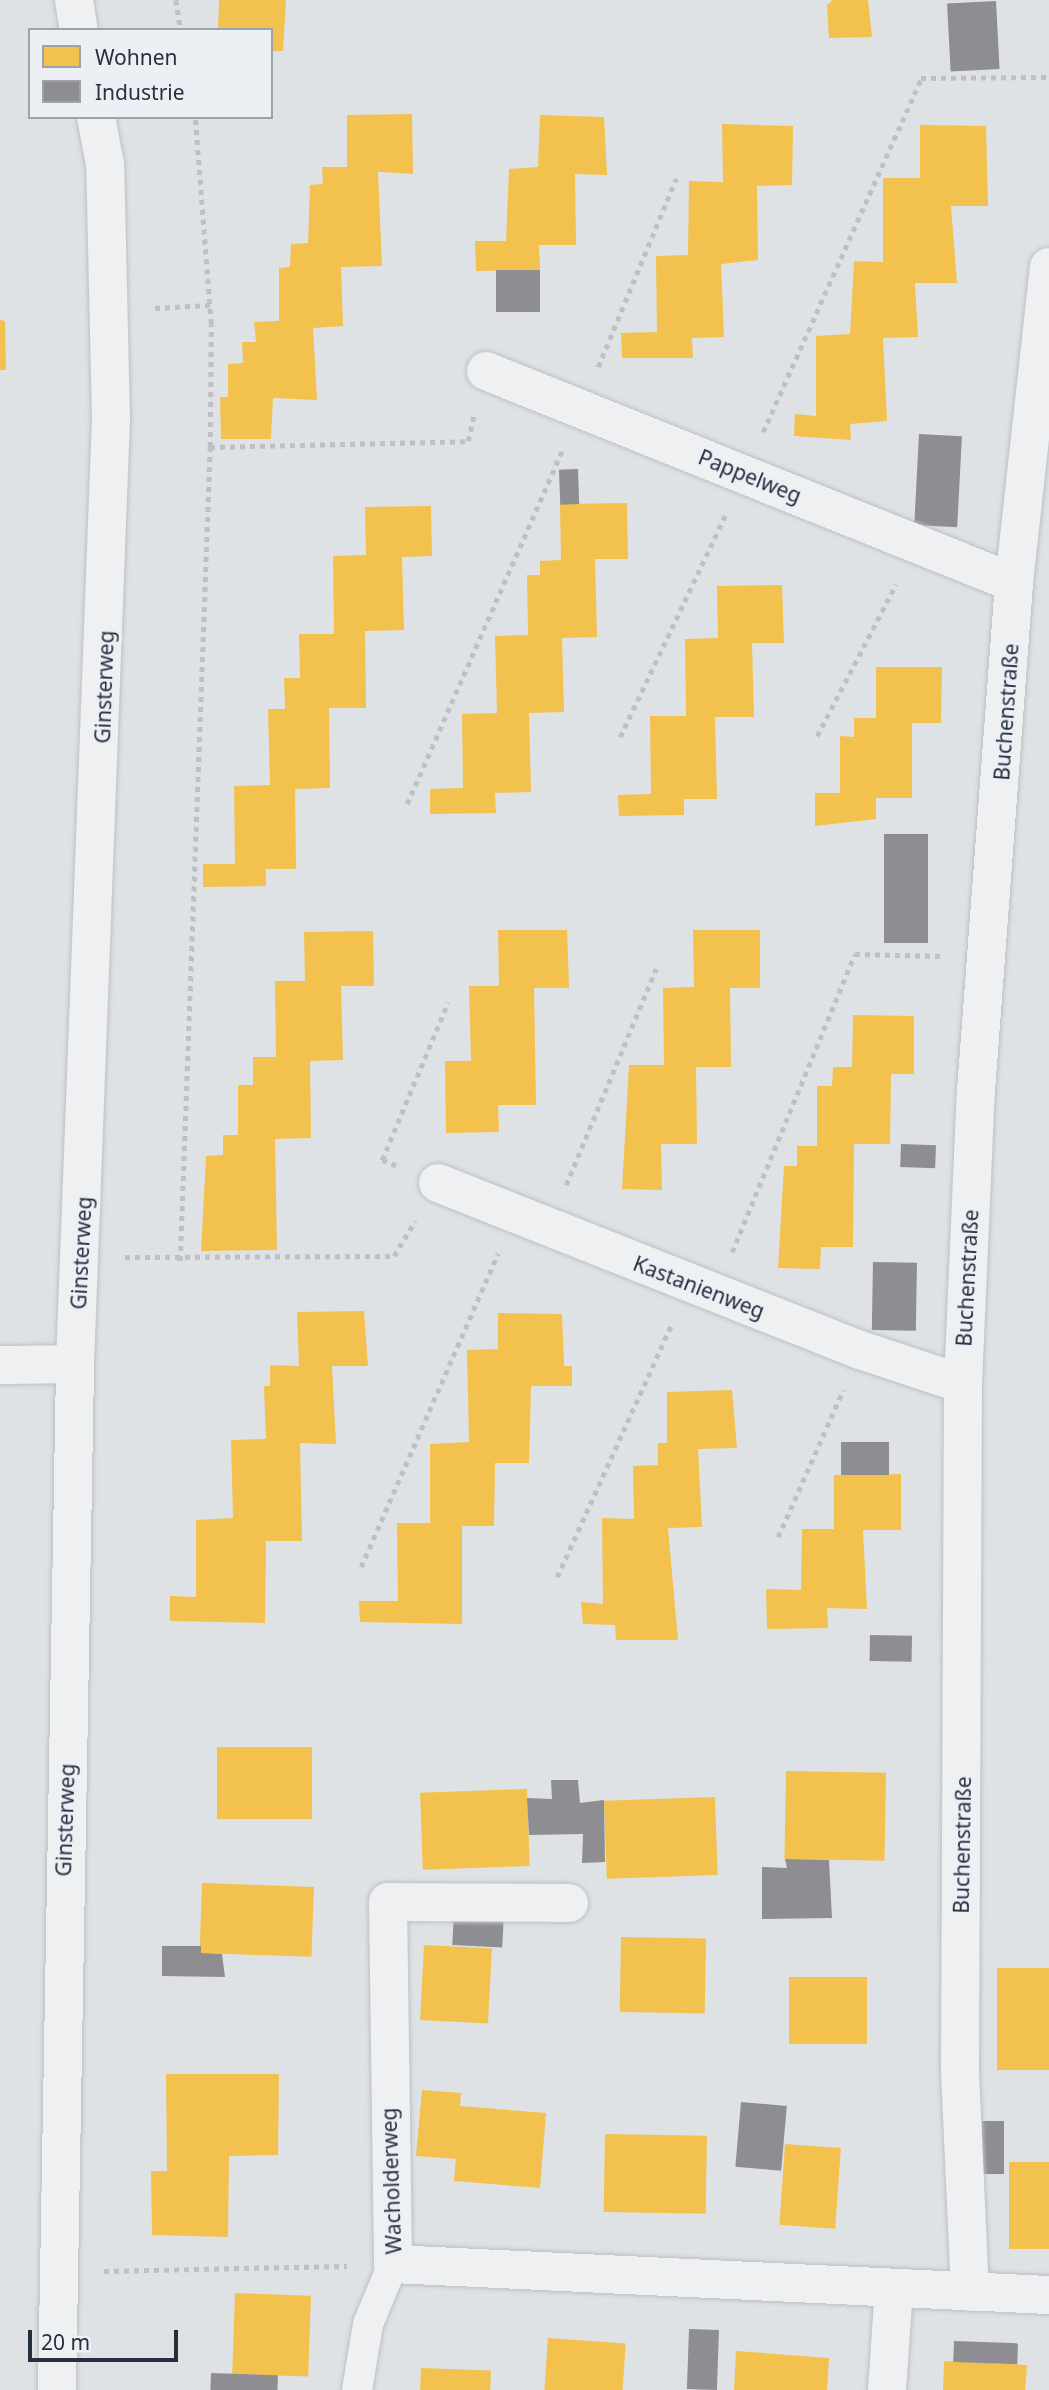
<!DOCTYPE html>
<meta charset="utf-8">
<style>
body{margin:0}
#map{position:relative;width:1049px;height:2390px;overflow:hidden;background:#dfe2e5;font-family:"Noto Sans",sans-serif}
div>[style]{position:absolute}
.homes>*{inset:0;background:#f2c14e;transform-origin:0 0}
.industry>*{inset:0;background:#8d8d92;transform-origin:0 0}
.path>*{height:4.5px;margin-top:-2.25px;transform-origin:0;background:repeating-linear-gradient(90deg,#bfc0c5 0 5px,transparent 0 10px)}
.roads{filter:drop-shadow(0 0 2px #bdc0c3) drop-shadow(0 0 2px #bdc0c3)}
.lane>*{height:30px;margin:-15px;padding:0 15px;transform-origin:15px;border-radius:15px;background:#eff0f2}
.street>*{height:38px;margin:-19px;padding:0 19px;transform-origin:19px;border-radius:19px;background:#eff0f2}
span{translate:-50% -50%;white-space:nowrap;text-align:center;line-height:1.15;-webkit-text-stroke:7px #ecf0f5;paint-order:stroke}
.street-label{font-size:21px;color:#262f3e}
.legend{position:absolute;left:28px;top:28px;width:245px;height:91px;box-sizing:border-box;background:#ecf0f5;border:2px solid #9da3ac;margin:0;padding:9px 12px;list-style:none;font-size:21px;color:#262f3e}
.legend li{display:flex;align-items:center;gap:14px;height:35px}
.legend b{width:35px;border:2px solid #9da3ac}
.scale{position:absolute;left:28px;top:2330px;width:150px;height:32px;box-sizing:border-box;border:4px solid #262f3e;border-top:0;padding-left:9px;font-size:21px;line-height:24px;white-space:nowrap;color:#262f3e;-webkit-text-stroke:5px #ecf0f5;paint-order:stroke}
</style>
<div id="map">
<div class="homes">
<div style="clip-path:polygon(219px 0,286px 0,283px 51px,271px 51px,271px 30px,218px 30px)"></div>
<div style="clip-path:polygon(833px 0,868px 0,872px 37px,829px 38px,827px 5px)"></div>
<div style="clip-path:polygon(412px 114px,413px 174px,378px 172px,382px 266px,341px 267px,343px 326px,313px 328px,317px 400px,273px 398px,271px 439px,221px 439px,220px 397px,228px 397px,228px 364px,243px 363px,242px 342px,256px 342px,254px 322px,279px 321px,279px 268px,290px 267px,291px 244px,308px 243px,310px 185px,323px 184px,322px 167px,347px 167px,347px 115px)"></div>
<div style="clip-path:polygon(540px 115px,604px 117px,607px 175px,575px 174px,576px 245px,539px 245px,540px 270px,476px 271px,475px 241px,506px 241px,509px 169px,538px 167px)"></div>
<div style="clip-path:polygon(722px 124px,793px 126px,792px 185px,757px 186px,758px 260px,721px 264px,724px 337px,692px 338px,693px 358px,622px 358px,621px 333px,657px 332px,656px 256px,688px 255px,689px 181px,723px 182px)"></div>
<div style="clip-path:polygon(920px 125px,986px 126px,988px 206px,951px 206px,957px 283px,915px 283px,918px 337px,883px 338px,887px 421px,850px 424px,851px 440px,794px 436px,795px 414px,816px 416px,816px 336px,850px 334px,854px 261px,883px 262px,883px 178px,920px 178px)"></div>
<div style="clip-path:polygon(0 320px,5px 321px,6px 370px,0 370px)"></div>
<div style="clip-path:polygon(627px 503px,628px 559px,595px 559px,597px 637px,562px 638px,564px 712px,529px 713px,531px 792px,495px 793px,496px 813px,430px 814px,430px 789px,463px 788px,462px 714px,497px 713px,495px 636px,528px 635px,527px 575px,540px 575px,540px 561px,561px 560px,560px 504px)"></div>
<div style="clip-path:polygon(431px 506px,432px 556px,402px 557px,404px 630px,365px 631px,366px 708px,329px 708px,330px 788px,295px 789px,296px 869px,266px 869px,266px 886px,203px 887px,203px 864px,235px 864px,234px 786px,270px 785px,268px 709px,285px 709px,284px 678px,300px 678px,299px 634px,334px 634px,333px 556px,366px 555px,365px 507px)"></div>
<div style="clip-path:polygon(782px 585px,784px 643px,752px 643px,754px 717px,715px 717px,717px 799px,684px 799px,684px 815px,619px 816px,618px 795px,651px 794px,650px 716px,686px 716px,685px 639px,718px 638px,717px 586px)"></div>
<div style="clip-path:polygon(876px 667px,942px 667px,941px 723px,912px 723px,912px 798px,876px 798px,876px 819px,815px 826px,815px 793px,840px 793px,840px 736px,854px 737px,854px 718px,876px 718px)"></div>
<div style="clip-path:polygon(498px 930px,567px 930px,569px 988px,534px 988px,536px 1105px,498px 1105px,499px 1132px,446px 1133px,445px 1061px,471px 1061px,469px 986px,499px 986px)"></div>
<div style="clip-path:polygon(693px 930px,760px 930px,760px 988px,730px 988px,731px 1067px,696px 1067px,697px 1144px,661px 1144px,662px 1190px,622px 1189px,629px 1065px,664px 1065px,663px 988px,694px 987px)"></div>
<div style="clip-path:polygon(373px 931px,374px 986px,341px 986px,343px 1060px,310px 1061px,311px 1138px,275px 1139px,277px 1250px,201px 1251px,206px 1156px,223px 1155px,223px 1135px,238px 1135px,238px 1085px,253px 1085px,253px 1057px,276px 1057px,275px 981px,305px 981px,304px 932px)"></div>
<div style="clip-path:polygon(853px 1015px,914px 1016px,914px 1074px,891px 1074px,890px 1144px,854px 1144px,853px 1247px,821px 1247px,820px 1269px,778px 1268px,784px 1166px,797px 1166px,797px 1146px,817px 1146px,817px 1086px,832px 1086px,833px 1067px,852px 1067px)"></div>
<div style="clip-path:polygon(364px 1311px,368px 1366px,332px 1366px,336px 1444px,300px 1443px,302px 1541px,266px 1541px,265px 1623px,170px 1621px,170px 1596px,196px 1597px,196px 1520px,233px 1518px,231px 1440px,266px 1439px,264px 1386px,270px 1386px,270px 1365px,299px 1366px,297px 1312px)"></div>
<div style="clip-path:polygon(498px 1313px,562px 1314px,564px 1366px,572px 1366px,572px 1386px,531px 1386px,529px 1463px,495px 1463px,494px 1526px,462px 1526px,462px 1624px,360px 1622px,359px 1601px,398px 1601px,397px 1523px,430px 1523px,430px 1444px,469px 1442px,467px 1350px,498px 1349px)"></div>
<div style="clip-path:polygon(732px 1390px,737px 1448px,698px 1449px,702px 1527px,668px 1528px,678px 1640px,616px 1640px,615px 1625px,583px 1624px,581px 1602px,603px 1604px,602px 1518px,634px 1519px,633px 1466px,658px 1465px,658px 1443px,667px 1443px,667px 1392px)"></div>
<div style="clip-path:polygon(901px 1474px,901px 1530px,863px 1530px,867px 1609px,827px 1608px,828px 1628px,767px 1629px,766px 1589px,801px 1590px,802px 1529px,834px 1529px,834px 1475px)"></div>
<div style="left:217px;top:1747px;width:95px;height:72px"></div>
<div style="left:786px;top:1771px;width:100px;height:88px;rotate:1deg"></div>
<div style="left:527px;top:1789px;width:77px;height:107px;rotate:88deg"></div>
<div style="left:715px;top:1797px;width:78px;height:111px;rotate:88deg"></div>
<div style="left:202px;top:1883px;width:112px;height:70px;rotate:2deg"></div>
<div style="left:621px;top:1937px;width:85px;height:75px;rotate:1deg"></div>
<div style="left:424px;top:1945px;width:68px;height:75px;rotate:3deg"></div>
<div style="left:1049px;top:1968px;width:102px;height:52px;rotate:90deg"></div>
<div style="left:789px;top:1977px;width:78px;height:67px"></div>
<div style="clip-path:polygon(166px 2074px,279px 2074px,278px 2155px,229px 2156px,228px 2237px,152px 2235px,151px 2171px,167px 2171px)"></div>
<div style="clip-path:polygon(422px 2090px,461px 2093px,460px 2106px,546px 2113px,540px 2188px,454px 2181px,456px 2159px,416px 2156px)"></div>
<div style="left:605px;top:2134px;width:102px;height:78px;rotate:1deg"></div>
<div style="left:785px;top:2144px;width:56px;height:81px;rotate:4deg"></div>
<div style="left:1049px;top:2162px;width:87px;height:40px;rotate:90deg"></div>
<div style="left:235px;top:2293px;width:76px;height:81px;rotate:2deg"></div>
<div style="left:548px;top:2338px;width:78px;height:52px;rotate:4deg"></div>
<div style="clip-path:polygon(736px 2351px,829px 2358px,827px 2390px,734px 2390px)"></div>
<div style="clip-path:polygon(944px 2361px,1027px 2365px,1025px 2390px,943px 2390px)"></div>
<div style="left:421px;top:2368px;width:70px;height:22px;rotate:2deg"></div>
</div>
<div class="industry">
<div style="left:996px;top:1px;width:68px;height:49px;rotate:87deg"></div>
<div style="left:496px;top:270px;width:44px;height:42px"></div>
<div style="left:919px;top:434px;width:43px;height:91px;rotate:3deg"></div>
<div style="left:578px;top:469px;width:35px;height:19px;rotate:88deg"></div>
<div style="left:884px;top:834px;width:44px;height:109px"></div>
<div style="left:901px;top:1144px;width:35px;height:23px;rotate:2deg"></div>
<div style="left:873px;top:1262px;width:44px;height:68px;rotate:1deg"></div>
<div style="left:841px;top:1442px;width:48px;height:33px"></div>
<div style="left:870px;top:1635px;width:42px;height:26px;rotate:1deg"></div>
<div style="clip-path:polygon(551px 1780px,578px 1780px,580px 1803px,604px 1800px,605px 1862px,582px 1863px,583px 1834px,529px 1835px,527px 1798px,552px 1799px)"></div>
<div style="clip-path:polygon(785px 1859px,829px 1860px,832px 1918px,762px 1919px,762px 1867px,787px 1868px)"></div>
<div style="left:454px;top:1912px;width:50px;height:33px;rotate:3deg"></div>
<div style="clip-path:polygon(162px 1946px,201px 1946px,201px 1953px,222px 1954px,225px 1977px,162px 1976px)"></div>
<div style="left:741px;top:2102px;width:46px;height:65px;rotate:5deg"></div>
<div style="left:982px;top:2121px;width:22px;height:53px"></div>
<div style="left:689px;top:2329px;width:30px;height:60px;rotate:2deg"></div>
<div style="left:954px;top:2341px;width:64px;height:21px;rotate:2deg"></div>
<div style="left:211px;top:2373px;width:67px;height:17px;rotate:2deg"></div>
</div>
<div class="path">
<div style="left:176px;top:0;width:30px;rotate:81deg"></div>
<div style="left:155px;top:308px;width:55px;rotate:-3.1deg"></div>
<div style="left:598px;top:367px;width:204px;rotate:-67.5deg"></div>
<div style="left:763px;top:432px;width:388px;rotate:-65.9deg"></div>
<div style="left:921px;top:78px;width:128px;rotate:-0.4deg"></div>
<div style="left:210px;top:447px;width:258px;rotate:-1.3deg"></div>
<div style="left:468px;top:441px;width:26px;rotate:-77deg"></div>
<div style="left:817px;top:736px;width:171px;rotate:-62.5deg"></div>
<div style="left:620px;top:737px;width:245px;rotate:-64.6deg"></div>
<div style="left:407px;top:804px;width:388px;rotate:-66.3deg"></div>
<div style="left:396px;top:1166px;width:15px;rotate:-157deg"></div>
<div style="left:382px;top:1160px;width:171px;rotate:-67.3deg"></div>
<div style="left:566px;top:1185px;width:234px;rotate:-67.4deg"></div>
<div style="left:732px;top:1252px;width:322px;rotate:-67.6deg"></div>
<div style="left:855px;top:954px;width:86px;rotate:1.3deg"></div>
<div style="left:125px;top:1257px;width:269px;rotate:-0.2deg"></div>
<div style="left:394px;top:1256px;width:41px;rotate:-59deg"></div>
<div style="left:180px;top:1261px;width:815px;rotate:-87.89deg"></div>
<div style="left:210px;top:447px;width:123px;rotate:-89.5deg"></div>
<div style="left:211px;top:324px;width:208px;rotate:-94.4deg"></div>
<div style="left:778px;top:1537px;width:161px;rotate:-66.1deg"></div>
<div style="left:361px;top:1567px;width:342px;rotate:-66.4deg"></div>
<div style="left:557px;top:1577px;width:279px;rotate:-65.6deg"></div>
<div style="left:104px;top:2271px;width:243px;rotate:-1.2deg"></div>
</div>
<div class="roads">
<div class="lane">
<div style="left:357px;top:2390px;width:67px;rotate:-80.5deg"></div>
<div style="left:368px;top:2324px;width:65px;rotate:-67.4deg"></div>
</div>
<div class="street">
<div style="left:74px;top:0;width:30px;rotate:81deg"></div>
<div style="left:486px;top:371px;width:569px;rotate:21.88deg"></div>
<div style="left:438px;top:1183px;width:454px;rotate:21.6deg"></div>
<div style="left:860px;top:1350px;width:108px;rotate:18.3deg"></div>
<div style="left:0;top:1365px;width:75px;rotate:-0.8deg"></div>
<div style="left:569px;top:1903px;width:181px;rotate:-179.7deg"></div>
<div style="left:388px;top:1902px;width:362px;rotate:89.2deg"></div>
<div style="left:393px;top:2264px;width:657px;rotate:2.71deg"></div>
<div style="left:970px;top:2292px;width:224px;rotate:-92.6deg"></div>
<div style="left:960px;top:2068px;width:684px;rotate:-89.75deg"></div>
<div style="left:963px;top:1384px;width:293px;rotate:-87.5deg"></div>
<div style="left:976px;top:1091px;width:509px;rotate:-85.72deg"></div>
<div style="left:1014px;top:583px;width:318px;rotate:-83.7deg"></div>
<div style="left:57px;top:2390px;width:1026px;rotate:-88.99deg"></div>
<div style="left:75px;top:1364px;width:945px;rotate:-87.82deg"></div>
<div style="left:111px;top:420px;width:256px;rotate:-91.3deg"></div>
<div style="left:105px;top:164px;width:48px;rotate:-100.8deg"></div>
<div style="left:887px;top:2390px;width:102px;rotate:-86.1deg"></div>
</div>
</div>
<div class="street-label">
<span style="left:750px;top:476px;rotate:22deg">Pappelweg</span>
<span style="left:104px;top:687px;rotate:-88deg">Ginsterweg</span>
<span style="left:1006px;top:712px;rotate:-86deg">Buchenstraße</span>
<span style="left:81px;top:1253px;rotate:-87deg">Ginsterweg</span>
<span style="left:967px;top:1278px;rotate:-87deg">Buchenstraße</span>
<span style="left:699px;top:1287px;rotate:21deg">Kastanienweg</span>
<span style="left:65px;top:1820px;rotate:-88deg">Ginsterweg</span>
<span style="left:962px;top:1845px;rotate:-89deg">Buchenstraße</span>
<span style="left:391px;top:2181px;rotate:-92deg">Wacholderweg</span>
</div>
<ul class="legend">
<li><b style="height:19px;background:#f2c14e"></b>Wohnen</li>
<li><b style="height:19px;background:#8d8d92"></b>Industrie</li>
</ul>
<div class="scale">20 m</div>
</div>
